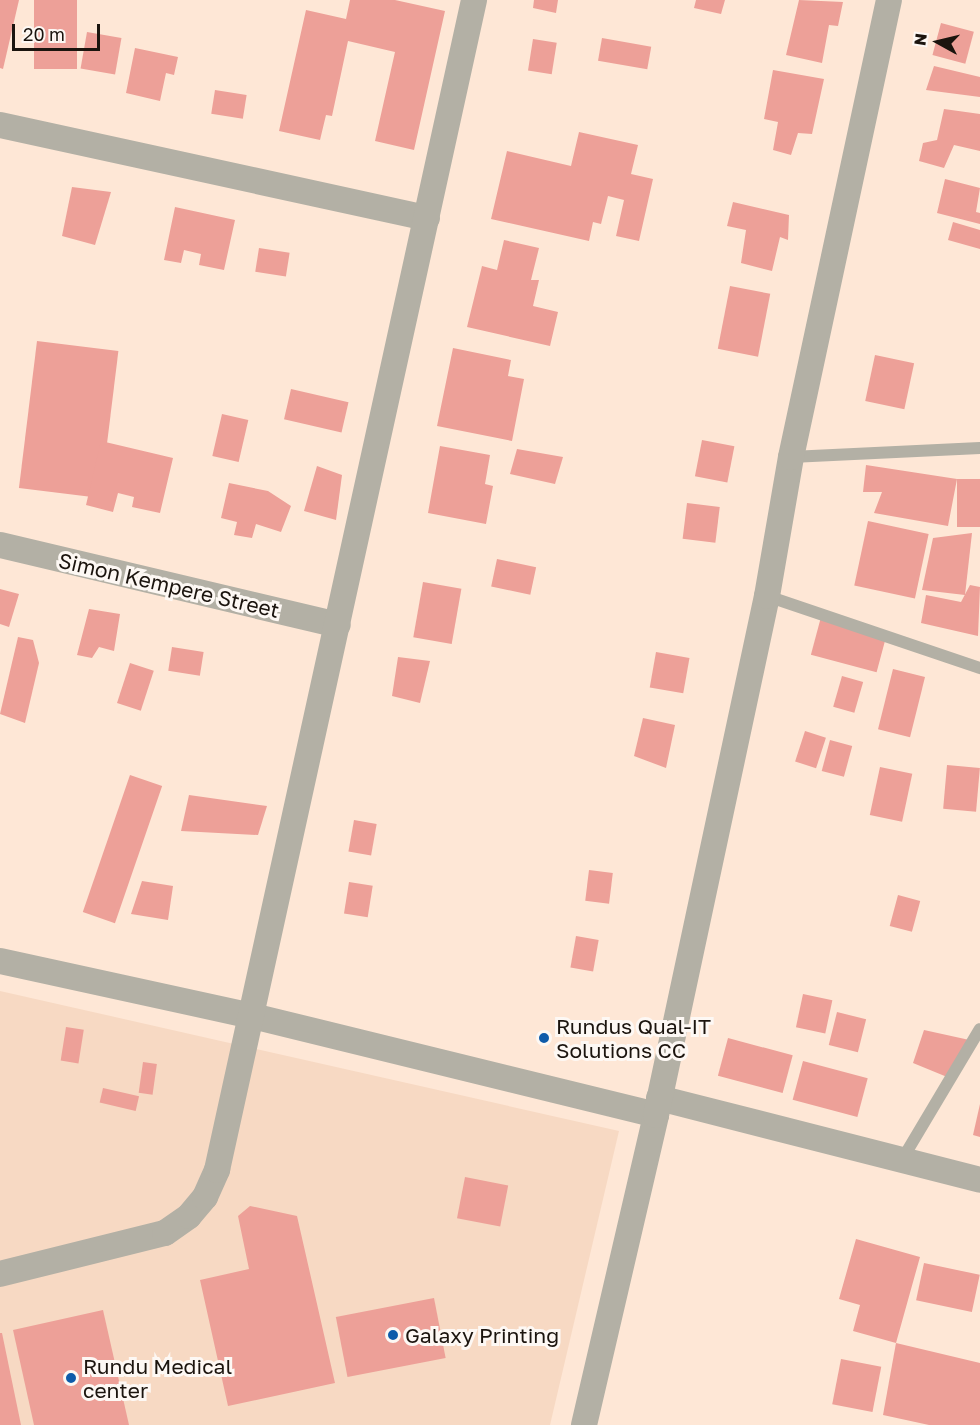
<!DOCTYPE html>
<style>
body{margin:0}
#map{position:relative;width:980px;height:1425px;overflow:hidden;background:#fee7d6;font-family:"Golos Text",sans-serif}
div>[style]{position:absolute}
.built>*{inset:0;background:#f7d9c3}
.building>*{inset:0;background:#eda098;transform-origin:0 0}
.lane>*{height:12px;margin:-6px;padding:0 6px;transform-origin:6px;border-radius:6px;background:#b3b0a5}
.street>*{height:26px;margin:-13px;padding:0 13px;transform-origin:13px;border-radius:13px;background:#b3b0a5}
.dots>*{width:16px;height:16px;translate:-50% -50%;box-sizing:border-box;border:3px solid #fdf8f4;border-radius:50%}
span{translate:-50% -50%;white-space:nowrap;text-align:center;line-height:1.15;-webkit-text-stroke:6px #fdf8f4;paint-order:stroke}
.street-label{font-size:21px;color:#1b140e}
.poi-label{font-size:21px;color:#1b140e}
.left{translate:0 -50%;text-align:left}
.north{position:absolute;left:908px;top:12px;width:60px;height:60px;-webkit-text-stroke:4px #fdf8f4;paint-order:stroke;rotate:278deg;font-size:16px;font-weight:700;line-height:24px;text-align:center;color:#1b140e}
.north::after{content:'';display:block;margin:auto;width:21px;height:27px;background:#1b140e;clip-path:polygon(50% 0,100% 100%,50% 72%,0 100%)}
.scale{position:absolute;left:12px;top:24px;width:88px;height:27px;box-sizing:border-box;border:3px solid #1b140e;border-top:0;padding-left:8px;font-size:18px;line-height:21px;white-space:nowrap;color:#1b140e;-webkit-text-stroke:4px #fdf8f4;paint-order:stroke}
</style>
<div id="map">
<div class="built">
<div style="clip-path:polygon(0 991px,619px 1131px,550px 1425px,0 1425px)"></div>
</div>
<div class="building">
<div style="clip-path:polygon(0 0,19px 0,3px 69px,0 68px)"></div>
<div style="left:34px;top:0;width:43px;height:69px"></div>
<div style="clip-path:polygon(350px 0,395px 0,445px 11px,414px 150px,375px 141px,395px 52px,348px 41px,332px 116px,326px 115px,320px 140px,279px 131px,306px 10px,346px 19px)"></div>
<div style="clip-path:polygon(534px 0,558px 0,556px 13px,533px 8px)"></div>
<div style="clip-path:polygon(696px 0,725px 0,721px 14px,694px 8px)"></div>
<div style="clip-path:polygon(799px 0,843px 2px,838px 26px,829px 25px,822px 63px,786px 55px)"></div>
<div style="left:941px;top:23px;width:34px;height:33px;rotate:15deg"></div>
<div style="left:87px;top:32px;width:35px;height:37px;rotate:10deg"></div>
<div style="left:602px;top:38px;width:50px;height:23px;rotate:10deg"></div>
<div style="left:533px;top:39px;width:24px;height:32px;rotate:9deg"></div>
<div style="clip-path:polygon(135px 48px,178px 57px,174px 75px,166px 73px,160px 101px,126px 93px)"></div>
<div style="clip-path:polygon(934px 66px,980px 77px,980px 97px,926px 90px)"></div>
<div style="clip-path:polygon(773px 70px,824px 79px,812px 134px,798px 133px,791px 155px,773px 150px,778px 122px,764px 119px)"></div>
<div style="left:215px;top:90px;width:32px;height:24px;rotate:9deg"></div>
<div style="clip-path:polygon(944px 109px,980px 114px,980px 151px,954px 145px,944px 168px,919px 161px,923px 143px,937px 140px)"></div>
<div style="clip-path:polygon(579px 132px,638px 145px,631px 174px,653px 179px,639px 241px,616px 236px,624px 200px,608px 196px,601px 224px,593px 222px,589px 241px,491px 219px,507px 151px,571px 166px)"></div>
<div style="clip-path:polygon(945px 179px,980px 188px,976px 212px,980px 213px,980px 224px,937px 213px)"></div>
<div style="clip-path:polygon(72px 187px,111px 192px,95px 245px,62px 236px)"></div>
<div style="clip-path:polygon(733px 202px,789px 215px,788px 240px,780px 237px,772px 271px,741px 263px,746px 230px,727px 226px)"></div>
<div style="clip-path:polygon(175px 207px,235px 220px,224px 270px,199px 265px,201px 254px,184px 250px,181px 263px,164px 260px)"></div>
<div style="clip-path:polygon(953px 222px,980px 230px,980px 249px,948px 240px)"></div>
<div style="clip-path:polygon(504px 240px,539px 248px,531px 280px,539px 280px,533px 306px,558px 312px,550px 346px,467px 327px,482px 266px,497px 270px)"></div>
<div style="left:259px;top:248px;width:31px;height:24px;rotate:9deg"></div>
<div style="left:730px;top:286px;width:41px;height:64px;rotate:11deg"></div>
<div style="left:37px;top:341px;width:82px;height:148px;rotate:7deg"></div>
<div style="clip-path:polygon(453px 348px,511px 360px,508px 376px,524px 379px,512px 441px,437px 426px)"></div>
<div style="left:875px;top:355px;width:40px;height:47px;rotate:12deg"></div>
<div style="left:291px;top:389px;width:59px;height:31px;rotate:13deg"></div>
<div style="left:222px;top:414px;width:27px;height:43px;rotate:13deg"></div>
<div style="left:702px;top:440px;width:33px;height:37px;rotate:11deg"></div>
<div style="clip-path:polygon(101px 441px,173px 458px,160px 513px,132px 507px,134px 497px,118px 493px,113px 512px,86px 505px)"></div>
<div style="clip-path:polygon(440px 446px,490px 455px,485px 484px,493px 486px,486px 524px,428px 513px)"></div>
<div style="clip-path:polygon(517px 449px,563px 457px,555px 484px,510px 474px)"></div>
<div style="clip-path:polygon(866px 465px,957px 479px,948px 526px,874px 513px,882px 492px,863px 492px)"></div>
<div style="clip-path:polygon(317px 466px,342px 475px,336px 520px,304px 511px)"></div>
<div style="left:957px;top:479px;width:23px;height:48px"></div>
<div style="clip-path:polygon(229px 483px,268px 491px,291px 506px,281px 532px,256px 524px,252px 538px,234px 535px,237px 522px,221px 518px)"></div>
<div style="left:687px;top:503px;width:33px;height:36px;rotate:7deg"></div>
<div style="left:868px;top:521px;width:62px;height:66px;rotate:12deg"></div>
<div style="clip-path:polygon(972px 533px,965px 595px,922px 590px,933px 538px)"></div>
<div style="left:497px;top:559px;width:40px;height:28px;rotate:12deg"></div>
<div style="left:423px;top:582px;width:39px;height:56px;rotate:10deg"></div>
<div style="clip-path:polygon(970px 585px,980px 587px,978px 636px,921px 623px,926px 595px,961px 602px)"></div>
<div style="clip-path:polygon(0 589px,19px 594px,9px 627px,0 624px)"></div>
<div style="clip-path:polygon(89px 609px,120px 614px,114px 651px,99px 647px,92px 658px,77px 655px)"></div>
<div style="left:821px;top:617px;width:68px;height:39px;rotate:15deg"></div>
<div style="clip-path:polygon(18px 637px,33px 640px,39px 663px,25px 723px,0 714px)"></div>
<div style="left:172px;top:647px;width:32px;height:24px;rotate:9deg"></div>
<div style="left:656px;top:652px;width:34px;height:36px;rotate:10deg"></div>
<div style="clip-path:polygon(398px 657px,430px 661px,420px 703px,392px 696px)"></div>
<div style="left:130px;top:663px;width:25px;height:42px;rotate:18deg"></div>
<div style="left:893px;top:669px;width:33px;height:62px;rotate:14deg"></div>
<div style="left:842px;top:676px;width:22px;height:32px;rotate:16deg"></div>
<div style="clip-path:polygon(643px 718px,675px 725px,666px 768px,634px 756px)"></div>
<div style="left:805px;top:731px;width:22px;height:32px;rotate:18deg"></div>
<div style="left:830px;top:740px;width:23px;height:32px;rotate:15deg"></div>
<div style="left:947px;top:765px;width:33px;height:44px;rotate:5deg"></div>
<div style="left:880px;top:767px;width:33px;height:49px;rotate:12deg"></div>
<div style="left:130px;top:775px;width:34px;height:145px;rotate:19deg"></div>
<div style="clip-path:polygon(189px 795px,267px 806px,258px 835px,181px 831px)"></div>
<div style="left:354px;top:820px;width:23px;height:32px;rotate:10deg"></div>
<div style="left:589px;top:870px;width:24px;height:31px;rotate:7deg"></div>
<div style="clip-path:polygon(142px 881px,173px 886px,168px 920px,131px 914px)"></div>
<div style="left:349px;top:882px;width:24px;height:32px;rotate:9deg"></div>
<div style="left:898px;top:895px;width:23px;height:32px;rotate:15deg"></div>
<div style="left:576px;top:936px;width:23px;height:32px;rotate:10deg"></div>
<div style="left:803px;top:994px;width:30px;height:34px;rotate:12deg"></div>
<div style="left:837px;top:1012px;width:30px;height:34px;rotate:14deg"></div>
<div style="left:66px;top:1027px;width:18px;height:34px;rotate:9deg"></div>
<div style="clip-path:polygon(924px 1030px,974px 1041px,952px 1079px,913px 1063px)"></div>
<div style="left:728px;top:1038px;width:67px;height:39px;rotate:15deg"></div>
<div style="left:803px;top:1061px;width:67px;height:40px;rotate:15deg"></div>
<div style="left:143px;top:1062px;width:14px;height:31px;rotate:8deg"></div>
<div style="left:103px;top:1088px;width:37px;height:15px;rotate:13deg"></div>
<div style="clip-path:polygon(980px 1104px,980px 1137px,973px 1135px)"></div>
<div style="left:465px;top:1177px;width:44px;height:42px;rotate:11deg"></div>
<div style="clip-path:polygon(250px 1206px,297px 1216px,335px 1383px,228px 1406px,200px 1280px,249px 1269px,238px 1216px)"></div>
<div style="clip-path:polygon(856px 1239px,920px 1257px,896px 1343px,853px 1331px,860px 1305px,839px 1299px)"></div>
<div style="left:924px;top:1263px;width:57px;height:38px;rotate:12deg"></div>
<div style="left:434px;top:1298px;width:61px;height:100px;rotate:79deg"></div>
<div style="clip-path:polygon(103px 1310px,129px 1425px,34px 1425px,13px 1330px)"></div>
<div style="clip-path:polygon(0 1333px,2px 1333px,21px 1425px,0 1425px)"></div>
<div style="clip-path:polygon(896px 1343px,980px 1363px,980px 1425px,929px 1425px,883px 1415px)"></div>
<div style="left:841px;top:1359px;width:41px;height:46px;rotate:11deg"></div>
</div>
<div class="lane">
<div style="left:791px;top:457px;width:189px;rotate:-2.7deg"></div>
<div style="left:767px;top:596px;width:225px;rotate:18.7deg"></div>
<div style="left:903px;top:1158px;width:150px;rotate:-59.2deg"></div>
</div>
<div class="street">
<div style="left:0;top:125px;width:437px;rotate:12.3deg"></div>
<div style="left:0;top:545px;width:347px;rotate:13.3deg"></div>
<div style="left:0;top:961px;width:259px;rotate:12.3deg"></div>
<div style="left:253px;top:1016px;width:415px;rotate:13.8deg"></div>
<div style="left:659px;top:1098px;width:331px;rotate:14.3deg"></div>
<div style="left:0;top:1274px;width:170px;rotate:-14deg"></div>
<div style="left:165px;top:1233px;width:29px;rotate:-35deg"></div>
<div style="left:189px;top:1216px;width:25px;rotate:-50deg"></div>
<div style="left:205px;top:1197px;width:30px;rotate:-66deg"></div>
<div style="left:217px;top:1170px;width:1198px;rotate:-77.61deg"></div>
<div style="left:584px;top:1425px;width:318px;rotate:-76.9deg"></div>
<div style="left:656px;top:1115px;width:531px;rotate:-77.93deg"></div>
<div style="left:767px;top:596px;width:141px;rotate:-80.2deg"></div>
<div style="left:791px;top:457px;width:467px;rotate:-77.9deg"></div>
</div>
<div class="dots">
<div style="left:544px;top:1038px;background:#0e5baa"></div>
<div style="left:393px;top:1335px;background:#0e5baa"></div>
<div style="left:71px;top:1378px;background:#0e5baa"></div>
</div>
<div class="street-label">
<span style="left:169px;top:585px;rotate:13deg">Simon Kempere Street</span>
</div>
<div class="poi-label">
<span class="left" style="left:556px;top:1038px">Rundus Qual-IT<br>Solutions CC</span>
<span class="left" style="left:405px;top:1335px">Galaxy Printing</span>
<span class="left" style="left:83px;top:1378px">Rundu Medical<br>center</span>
</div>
<div class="north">N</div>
<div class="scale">20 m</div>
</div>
